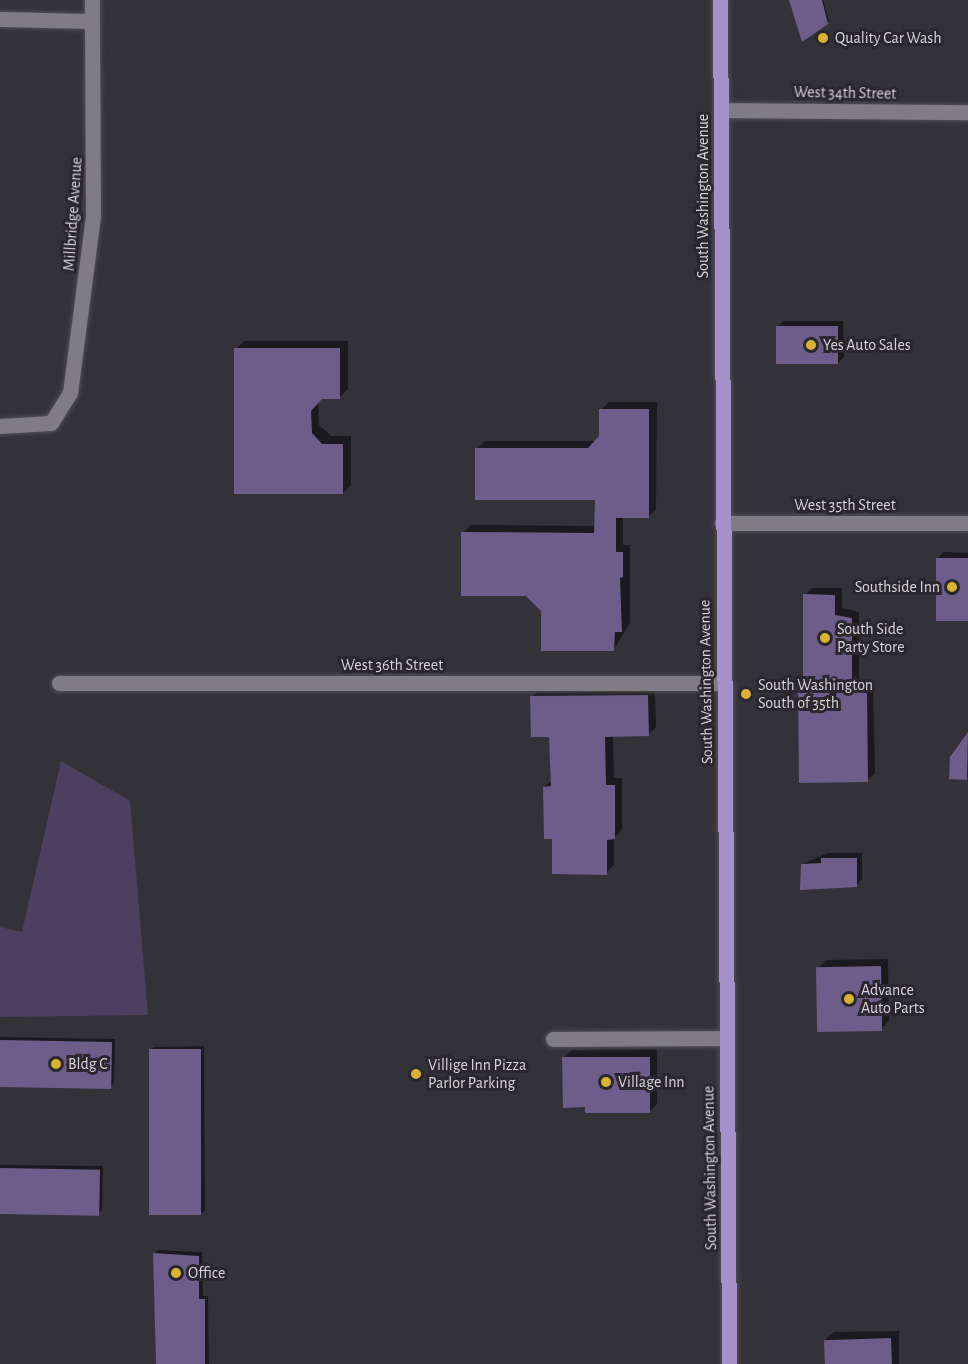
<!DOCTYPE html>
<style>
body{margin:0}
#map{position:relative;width:968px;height:1364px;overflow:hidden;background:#343239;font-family:"Alegreya Sans",sans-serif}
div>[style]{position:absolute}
.green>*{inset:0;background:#4b405f}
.shadow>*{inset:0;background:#0007}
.building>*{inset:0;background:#6e5d8b;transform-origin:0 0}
.roads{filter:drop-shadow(0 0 2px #504e54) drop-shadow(0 0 2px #504e54)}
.street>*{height:15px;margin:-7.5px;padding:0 7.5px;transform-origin:7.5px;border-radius:7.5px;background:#7f7c84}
.primary>*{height:15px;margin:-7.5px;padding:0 7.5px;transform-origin:7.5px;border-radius:7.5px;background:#a590ca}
.dots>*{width:16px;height:16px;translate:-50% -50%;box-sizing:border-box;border:3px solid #2a282e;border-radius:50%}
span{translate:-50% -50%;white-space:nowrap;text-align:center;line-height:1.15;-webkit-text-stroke:6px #2a282e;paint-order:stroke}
.poi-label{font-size:16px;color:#d7d5da}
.left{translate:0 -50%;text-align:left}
.right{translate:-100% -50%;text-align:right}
.street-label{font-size:16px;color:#d7d5da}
</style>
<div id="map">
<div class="green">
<div style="clip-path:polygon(61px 761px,130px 801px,148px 1015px,0 1017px,0 927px,22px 932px)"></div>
</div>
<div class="shadow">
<div style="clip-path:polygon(791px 0,823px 0,829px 21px,827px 23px)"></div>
<div style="clip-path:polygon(783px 321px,843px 321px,844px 357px,838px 363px,777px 327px)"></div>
<div style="clip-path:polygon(244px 341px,348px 341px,348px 389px,340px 397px,322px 397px,318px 401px,319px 425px,331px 436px,351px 436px,351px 485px,343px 493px,236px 349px)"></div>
<div style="clip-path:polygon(609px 402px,657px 402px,656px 509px,648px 517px,623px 517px,623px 545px,630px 545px,630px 623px,614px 649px,543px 610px,463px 533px,471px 525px,596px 526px,596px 499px,477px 449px,485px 441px,597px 441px,601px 437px,601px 410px)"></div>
<div style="clip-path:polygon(943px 552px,968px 553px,968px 620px,938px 558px)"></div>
<div style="clip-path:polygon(812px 588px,842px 588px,842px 608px,859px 612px,859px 685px,873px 684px,875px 773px,867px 781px,799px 689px,805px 684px,805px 595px)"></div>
<div style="clip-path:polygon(655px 688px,656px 727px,648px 735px,613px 735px,614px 778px,622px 778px,622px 830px,614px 838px,614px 865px,606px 873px,553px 838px,544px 787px,552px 780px,551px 736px,532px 697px,540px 689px)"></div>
<div style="clip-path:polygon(968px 734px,968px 777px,966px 778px,951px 758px)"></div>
<div style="clip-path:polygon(828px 853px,862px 853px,862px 879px,857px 885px,802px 864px)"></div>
<div style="clip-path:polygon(888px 959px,889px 1021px,881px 1029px,818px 968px,826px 960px)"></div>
<div style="clip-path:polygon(0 1037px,115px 1039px,114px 1083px,110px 1087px,0 1086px)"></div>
<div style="clip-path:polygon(204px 1046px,205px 1210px,202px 1214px,151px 1050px,154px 1047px)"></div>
<div style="clip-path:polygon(657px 1049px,657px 1104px,649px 1112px,587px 1106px,564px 1058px,572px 1050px)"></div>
<div style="clip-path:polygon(0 1165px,103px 1166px,102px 1210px,99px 1214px,0 1212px)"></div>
<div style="clip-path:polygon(158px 1250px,202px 1252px,203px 1296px,208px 1296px,209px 1364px,156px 1364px,154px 1254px)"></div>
<div style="clip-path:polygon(899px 1331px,899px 1364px,826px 1364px,826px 1339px,834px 1332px)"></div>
</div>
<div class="building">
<div style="clip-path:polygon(789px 0,822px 0,828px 24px,802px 42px)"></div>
<div style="left:776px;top:326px;width:62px;height:38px"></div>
<div style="clip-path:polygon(234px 348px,340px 348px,340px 399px,322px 399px,311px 411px,312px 433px,322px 444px,343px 444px,343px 494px,234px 494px)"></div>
<div style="clip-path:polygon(599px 409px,649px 409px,649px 518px,616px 518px,616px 552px,623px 552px,623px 577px,620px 578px,622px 632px,615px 632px,614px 651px,541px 651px,541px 611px,526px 596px,461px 596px,461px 532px,594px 533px,595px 500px,475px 500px,475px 448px,588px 448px,599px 436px)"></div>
<div style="left:936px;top:558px;width:32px;height:63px"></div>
<div style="clip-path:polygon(803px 594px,835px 595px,835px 615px,852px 618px,852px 691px,867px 691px,868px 782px,799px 783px,798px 689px,803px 689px)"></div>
<div style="clip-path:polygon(648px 695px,649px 736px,605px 737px,606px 785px,615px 785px,615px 839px,607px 840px,607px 875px,552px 874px,552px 839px,544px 839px,543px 787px,551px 786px,549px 737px,531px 737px,530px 696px)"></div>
<div style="clip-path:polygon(968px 732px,967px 780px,949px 779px,950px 757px)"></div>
<div style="clip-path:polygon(821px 858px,857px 858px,857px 887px,800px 890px,801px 864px,821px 863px)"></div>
<div style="left:881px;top:966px;width:65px;height:65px;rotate:89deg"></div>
<div style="left:0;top:1040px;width:112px;height:47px;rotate:1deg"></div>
<div style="left:201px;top:1049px;width:166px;height:52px;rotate:90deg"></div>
<div style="clip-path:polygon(562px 1057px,650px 1057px,650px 1113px,585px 1113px,585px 1107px,563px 1108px)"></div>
<div style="left:0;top:1168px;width:100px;height:46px;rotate:1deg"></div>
<div style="clip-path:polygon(153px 1253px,199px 1256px,199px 1299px,205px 1299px,205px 1364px,156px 1364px)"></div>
<div style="left:891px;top:1338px;width:26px;height:67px;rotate:88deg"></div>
</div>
<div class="roads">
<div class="street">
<div style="left:0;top:19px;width:91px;rotate:1.3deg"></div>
<div style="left:721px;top:110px;width:247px;rotate:0.5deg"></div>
<div style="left:0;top:426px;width:51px;rotate:-3.4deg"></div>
<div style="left:51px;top:423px;width:36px;rotate:-58deg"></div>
<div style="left:70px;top:393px;width:177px;rotate:-82.6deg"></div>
<div style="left:93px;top:217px;width:217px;rotate:-90.3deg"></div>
<div style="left:722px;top:523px;width:246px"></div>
<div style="left:59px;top:683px;width:666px"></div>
<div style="left:553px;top:1039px;width:173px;rotate:-0.3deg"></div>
</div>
<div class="primary">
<div style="left:720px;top:0;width:1364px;rotate:89.62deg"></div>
</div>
</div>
<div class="dots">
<div style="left:823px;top:38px;background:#dab333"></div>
<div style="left:811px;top:345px;background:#dab333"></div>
<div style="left:952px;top:587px;background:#dab333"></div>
<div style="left:825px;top:638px;background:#dab333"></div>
<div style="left:746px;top:694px;background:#dab333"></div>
<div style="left:849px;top:999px;background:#dab333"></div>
<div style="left:56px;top:1064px;background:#dab333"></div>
<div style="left:416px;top:1074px;background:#dab333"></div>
<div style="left:606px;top:1082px;background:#dab333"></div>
<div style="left:176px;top:1273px;background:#dab333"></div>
</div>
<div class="poi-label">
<span class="left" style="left:835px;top:38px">Quality Car Wash</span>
<span class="left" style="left:823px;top:345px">Yes Auto Sales</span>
<span class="right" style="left:940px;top:587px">Southside Inn</span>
<span class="left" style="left:837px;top:638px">South Side<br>Party Store</span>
<span class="left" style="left:758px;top:694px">South Washington<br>South of 35th</span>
<span class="left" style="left:861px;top:999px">Advance<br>Auto Parts</span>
<span class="left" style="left:68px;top:1064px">Bldg C</span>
<span class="left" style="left:428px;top:1074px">Villige Inn Pizza<br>Parlor Parking</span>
<span class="left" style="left:618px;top:1082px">Village Inn</span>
<span class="left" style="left:188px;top:1273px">Office</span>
</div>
<div class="street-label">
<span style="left:845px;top:93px;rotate:1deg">West 34th Street</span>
<span style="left:703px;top:196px;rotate:-90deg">South Washington Avenue</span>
<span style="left:73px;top:214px;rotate:-86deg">Millbridge Avenue</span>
<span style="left:845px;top:505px">West 35th Street</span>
<span style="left:392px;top:665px">West 36th Street</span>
<span style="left:706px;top:682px;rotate:-91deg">South Washington Avenue</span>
<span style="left:710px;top:1168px;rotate:-91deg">South Washington Avenue</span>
</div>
</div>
